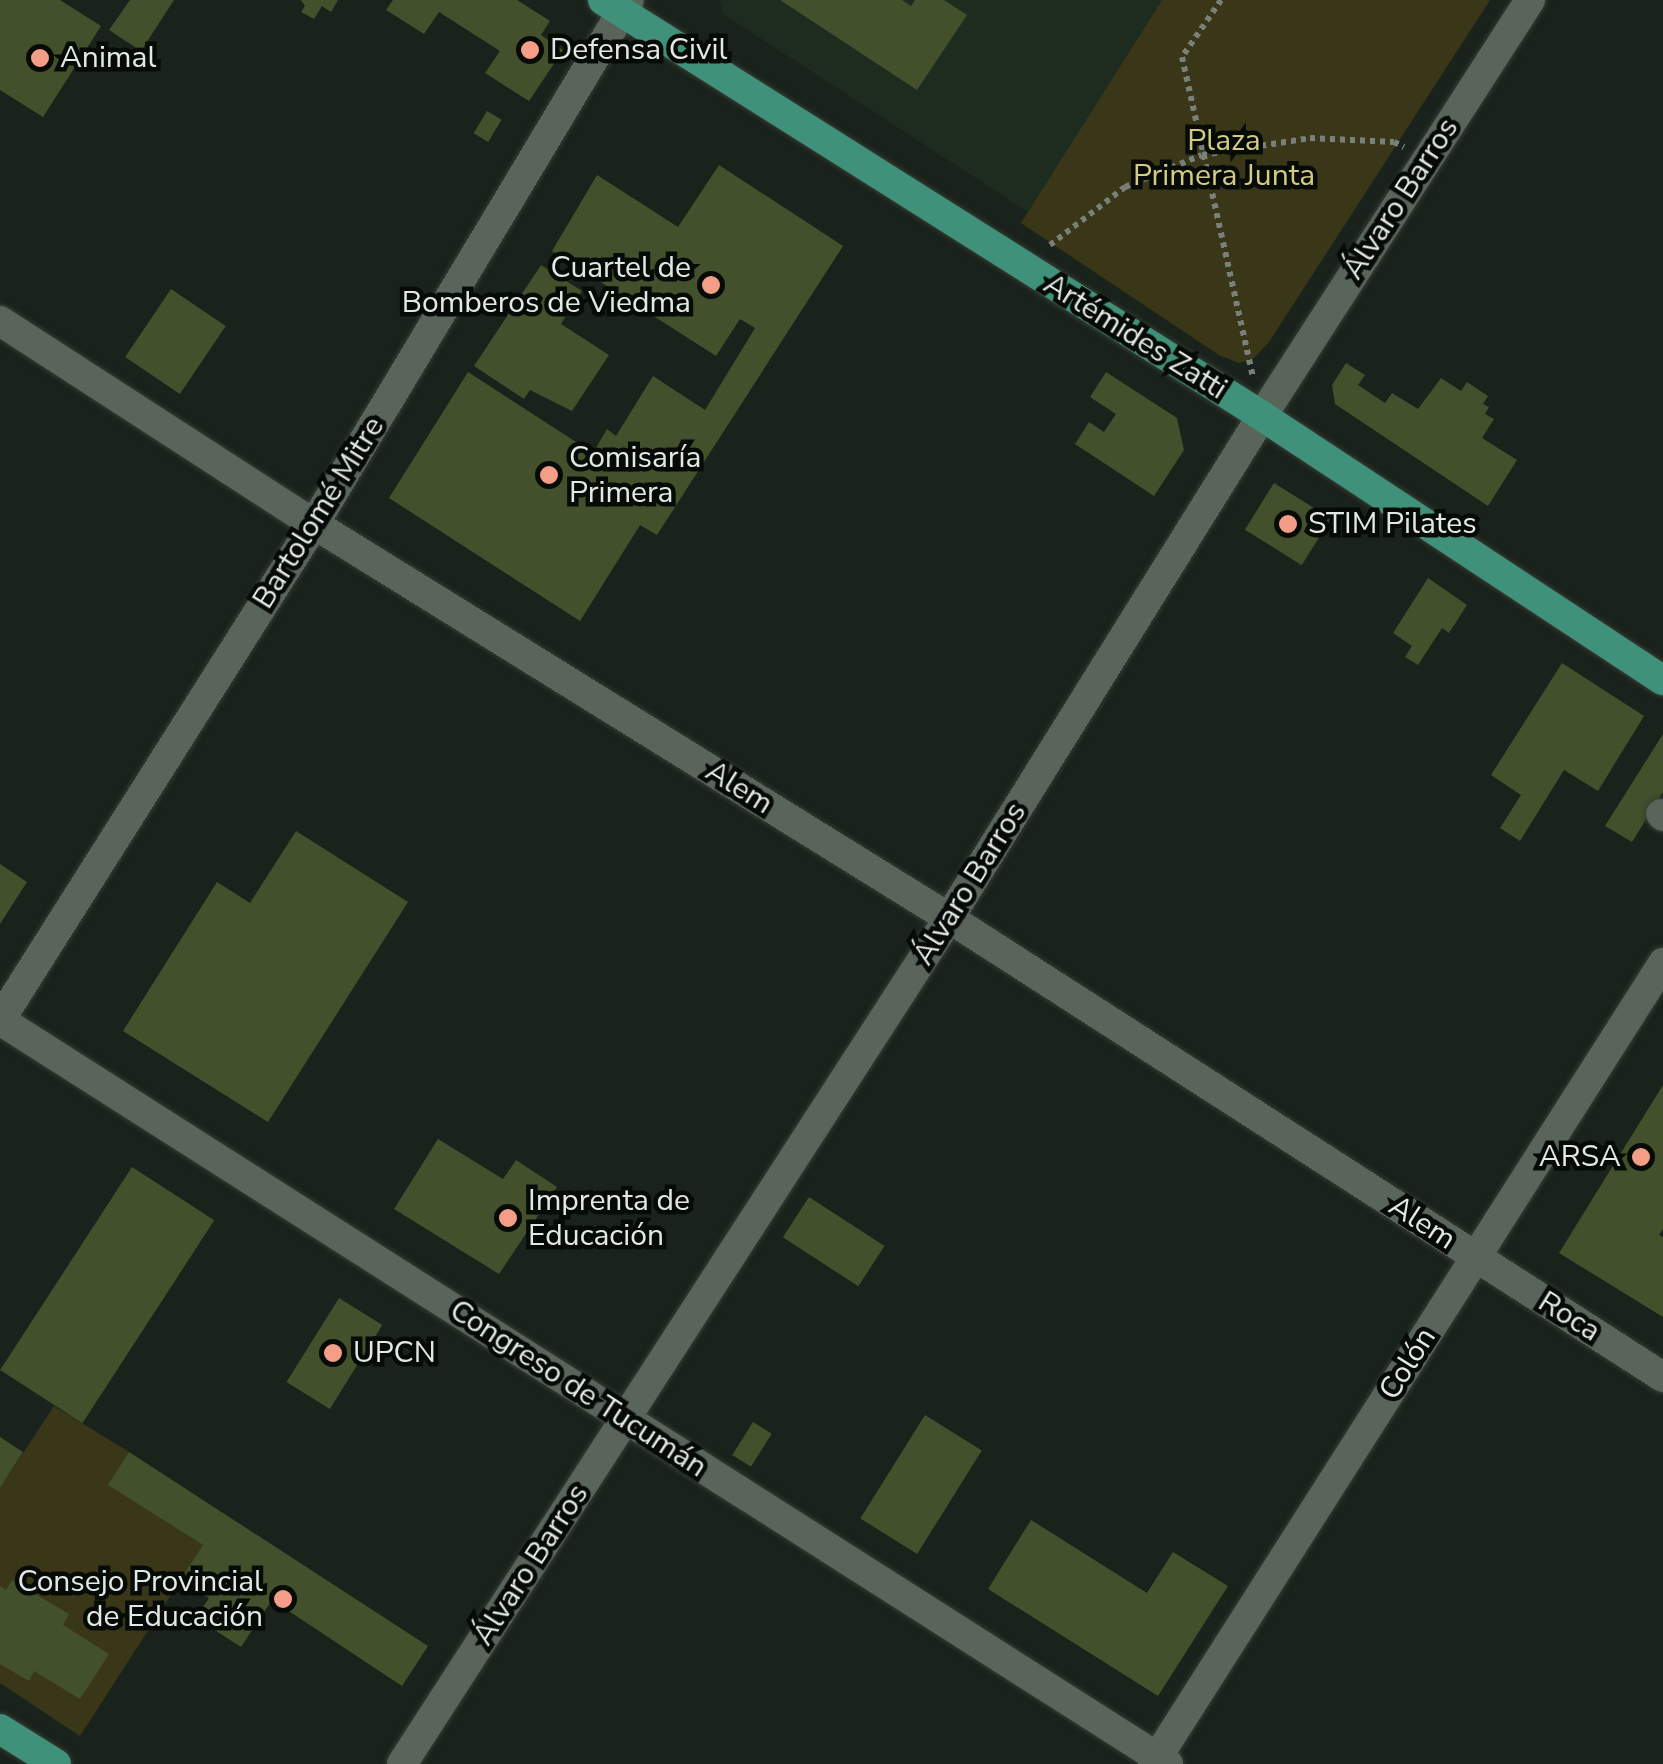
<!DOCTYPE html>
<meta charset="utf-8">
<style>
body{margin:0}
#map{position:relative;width:1663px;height:1764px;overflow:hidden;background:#1a231b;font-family:"Nunito Sans",sans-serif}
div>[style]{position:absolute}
.built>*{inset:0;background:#1d2c1f}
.green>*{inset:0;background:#3a3718}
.building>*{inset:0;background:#42502b;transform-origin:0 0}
.path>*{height:6px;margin-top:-3px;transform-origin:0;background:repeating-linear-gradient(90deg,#798079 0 5px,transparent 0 10px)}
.roads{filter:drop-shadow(0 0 2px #363c36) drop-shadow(0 0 2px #363c36)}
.minor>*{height:30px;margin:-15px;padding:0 15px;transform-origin:15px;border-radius:15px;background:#59645a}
.major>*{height:30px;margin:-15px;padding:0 15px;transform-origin:15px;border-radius:15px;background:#3f9279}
.dots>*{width:28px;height:28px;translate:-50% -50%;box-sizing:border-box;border:5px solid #070b08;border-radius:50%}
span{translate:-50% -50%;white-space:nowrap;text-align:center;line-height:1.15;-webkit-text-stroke:9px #070b08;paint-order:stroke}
.poi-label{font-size:30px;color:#e2e8e2}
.left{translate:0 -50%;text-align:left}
.right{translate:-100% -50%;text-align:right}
.park-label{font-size:30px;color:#d2ca85}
.street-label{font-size:30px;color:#e2e8e2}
</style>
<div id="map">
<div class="built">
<div style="clip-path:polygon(719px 0,1162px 0,1028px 212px,723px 14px)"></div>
</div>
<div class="green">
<div style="clip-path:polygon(1162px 0,1490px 0,1269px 342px,1253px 359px,1239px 363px,1219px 355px,1021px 223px)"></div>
<div style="clip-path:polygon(54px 1406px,129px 1452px,109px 1485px,203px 1545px,80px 1736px,0 1683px,0 1488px)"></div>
</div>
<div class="building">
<div style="clip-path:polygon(0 0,60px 0,101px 26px,43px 117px,0 90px)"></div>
<div style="clip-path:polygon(130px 0,174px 0,141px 51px,109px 30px)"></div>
<div style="clip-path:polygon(301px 0,338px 0,331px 12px,322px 6px,314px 19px,301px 12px,305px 6px)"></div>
<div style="clip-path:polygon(393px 0,517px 0,550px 21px,541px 35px,563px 50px,529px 101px,485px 73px,500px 51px,439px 12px,424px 34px,386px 10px)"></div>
<div style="clip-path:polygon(780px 0,902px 0,911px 6px,915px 0,944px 0,967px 15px,917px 90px)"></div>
<div style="left:487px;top:111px;width:17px;height:26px;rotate:31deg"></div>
<div style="clip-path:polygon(719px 165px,843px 246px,657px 535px,640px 525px,580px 621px,389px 498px,468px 372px,593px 453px,607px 429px,616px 436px,653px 376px,705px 410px,755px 328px,740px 319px,716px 356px,552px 251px,597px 175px,678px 227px)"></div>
<div style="clip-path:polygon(541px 265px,582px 291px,561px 324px,609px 355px,572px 411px,530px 390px,524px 399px,474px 366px)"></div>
<div style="left:171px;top:289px;width:66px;height:82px;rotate:34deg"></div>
<div style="clip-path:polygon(1346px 363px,1365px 375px,1358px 385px,1385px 403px,1392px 393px,1418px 409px,1441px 378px,1461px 391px,1467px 382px,1488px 396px,1483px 404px,1489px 407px,1485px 414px,1494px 419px,1482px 438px,1517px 460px,1488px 506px,1335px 404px,1332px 385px)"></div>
<div style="clip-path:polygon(1106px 372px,1177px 418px,1184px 450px,1154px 496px,1075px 444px,1089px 422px,1104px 432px,1116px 414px,1090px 397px)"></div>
<div style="left:1274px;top:483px;width:67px;height:55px;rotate:32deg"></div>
<div style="clip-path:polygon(1428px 578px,1467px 605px,1449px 633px,1442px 628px,1418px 665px,1405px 657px,1412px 646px,1393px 633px)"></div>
<div style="clip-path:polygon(1562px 663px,1644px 716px,1598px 791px,1564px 770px,1520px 841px,1500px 828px,1521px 795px,1491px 775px)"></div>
<div style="clip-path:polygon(1663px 734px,1663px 792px,1632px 842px,1605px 826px)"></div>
<div style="clip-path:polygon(296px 831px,408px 902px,268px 1122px,123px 1031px,217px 882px,250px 903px)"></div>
<div style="clip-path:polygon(0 864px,27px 882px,0 924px)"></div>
<div style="clip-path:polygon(1663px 1085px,1663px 1229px,1659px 1235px,1663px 1237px,1663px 1317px,1559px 1253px)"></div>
<div style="clip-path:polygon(438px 1139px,503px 1179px,516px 1160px,557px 1187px,499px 1274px,394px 1209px)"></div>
<div style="left:132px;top:1167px;width:98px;height:242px;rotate:33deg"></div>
<div style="left:809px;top:1197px;width:90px;height:48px;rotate:33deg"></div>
<div style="left:339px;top:1298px;width:51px;height:99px;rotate:32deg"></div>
<div style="left:925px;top:1415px;width:67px;height:122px;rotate:32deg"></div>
<div style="left:753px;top:1422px;width:22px;height:39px;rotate:32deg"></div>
<div style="clip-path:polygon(0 1437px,23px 1452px,0 1488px)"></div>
<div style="clip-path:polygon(129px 1452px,428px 1646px,402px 1686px,272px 1600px,241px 1647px,196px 1618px,209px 1598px,180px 1580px,203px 1545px,108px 1485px)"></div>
<div style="clip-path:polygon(1031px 1520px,1147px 1593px,1173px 1552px,1228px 1586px,1158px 1696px,988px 1589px)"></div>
<div style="clip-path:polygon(12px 1580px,69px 1614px,63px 1625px,109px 1654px,80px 1699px,34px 1671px,29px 1681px,0 1664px,0 1586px,6px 1590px)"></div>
</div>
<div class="path">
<div style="left:1221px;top:0;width:69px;rotate:124.4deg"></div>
<div style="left:1182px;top:57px;width:327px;rotate:77.5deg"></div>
<div style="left:1050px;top:245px;width:95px;rotate:-37.7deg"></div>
<div style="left:1125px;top:187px;width:83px;rotate:-22.6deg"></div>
<div style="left:1202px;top:155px;width:109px;rotate:-8.9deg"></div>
<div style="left:1310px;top:138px;width:84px;rotate:2.7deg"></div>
<div style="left:1394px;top:142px;width:11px;rotate:27deg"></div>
</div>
<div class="roads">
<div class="minor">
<div style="left:0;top:321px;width:374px;rotate:32.9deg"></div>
<div style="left:314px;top:524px;width:747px;rotate:31.82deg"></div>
<div style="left:949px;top:918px;width:849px;rotate:32.74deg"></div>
<div style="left:1661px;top:814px;width:3px;rotate:45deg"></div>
<div style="left:0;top:1020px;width:1385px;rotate:32.5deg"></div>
<div style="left:0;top:1020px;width:587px;rotate:-57.66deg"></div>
<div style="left:314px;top:524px;width:611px;rotate:-58.99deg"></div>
<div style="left:402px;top:1764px;width:1007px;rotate:-57.11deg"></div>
<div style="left:949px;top:918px;width:592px;rotate:-58.06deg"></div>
<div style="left:1262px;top:416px;width:495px;rotate:-57.2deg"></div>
<div style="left:1153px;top:1764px;width:950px;rotate:-57.51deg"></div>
</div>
<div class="major">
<div style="left:603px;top:0;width:779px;rotate:32.26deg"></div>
<div style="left:1262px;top:416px;width:480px;rotate:33.4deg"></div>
<div style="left:0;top:1729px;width:66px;rotate:32deg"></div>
</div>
</div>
<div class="dots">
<div style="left:530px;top:50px;background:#f49e88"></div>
<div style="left:40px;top:58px;background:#f49e88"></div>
<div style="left:711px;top:285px;background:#f49e88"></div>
<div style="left:549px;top:475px;background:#f49e88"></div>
<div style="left:1288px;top:524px;background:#f49e88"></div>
<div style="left:1641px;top:1157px;background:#f49e88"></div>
<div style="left:508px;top:1218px;background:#f49e88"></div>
<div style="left:333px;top:1353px;background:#f49e88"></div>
<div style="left:283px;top:1599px;background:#f49e88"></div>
</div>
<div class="poi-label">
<span class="left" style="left:550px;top:50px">Defensa Civil</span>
<span class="left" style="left:60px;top:58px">Animal</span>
<span class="right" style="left:691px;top:285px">Cuartel de<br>Bomberos de Viedma</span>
<span class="left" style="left:569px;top:475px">Comisaría<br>Primera</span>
<span class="left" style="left:1308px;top:524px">STIM Pilates</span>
<span class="right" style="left:1621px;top:1157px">ARSA</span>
<span class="left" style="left:528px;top:1218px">Imprenta de<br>Educación</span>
<span class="left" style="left:353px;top:1353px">UPCN</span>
<span class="right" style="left:263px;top:1599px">Consejo Provincial<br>de Educación</span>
</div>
<div class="park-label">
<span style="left:1224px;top:158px">Plaza<br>Primera Junta</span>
</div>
<div class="street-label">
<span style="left:1401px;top:199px;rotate:-57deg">Álvaro Barros</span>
<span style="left:1135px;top:337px;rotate:32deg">Artémides Zatti</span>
<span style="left:319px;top:513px;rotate:-58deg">Bartolomé Mitre</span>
<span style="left:739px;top:788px;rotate:32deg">Alem</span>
<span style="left:970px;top:884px;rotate:-58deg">Álvaro Barros</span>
<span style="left:1422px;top:1223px;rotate:33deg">Alem</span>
<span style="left:1569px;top:1317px;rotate:32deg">Roca</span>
<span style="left:1408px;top:1364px;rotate:-58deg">Colón</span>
<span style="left:578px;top:1389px;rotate:33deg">Congreso de Tucumán</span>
<span style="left:531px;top:1565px;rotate:-57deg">Álvaro Barros</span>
</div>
</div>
